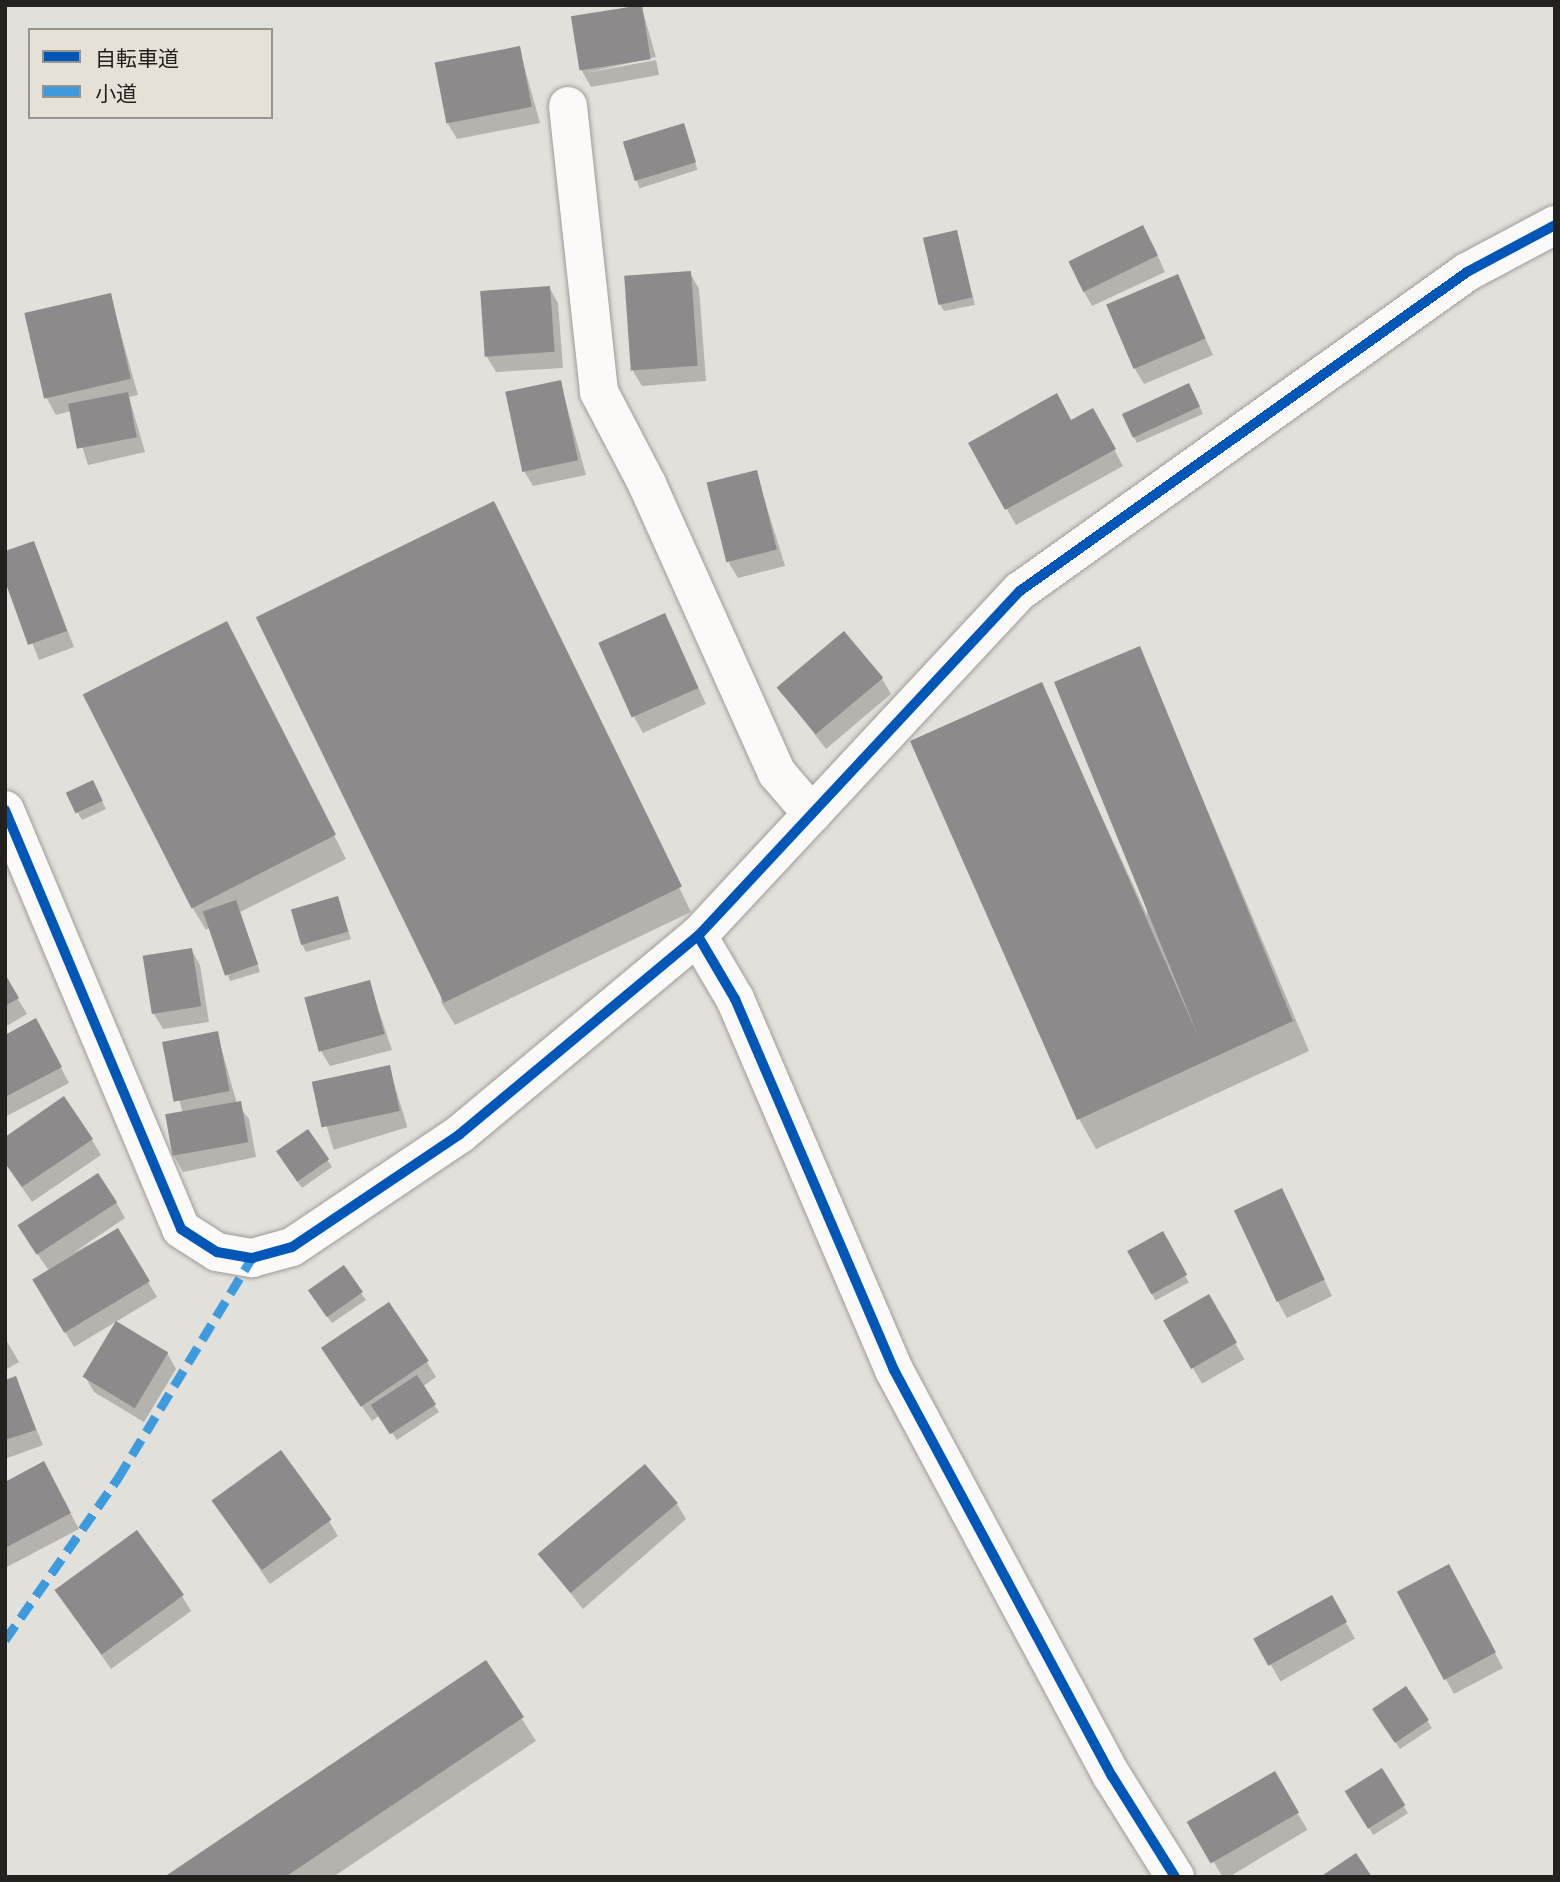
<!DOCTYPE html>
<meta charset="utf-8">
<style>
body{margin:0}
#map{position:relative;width:1560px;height:1882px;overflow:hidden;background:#e2e0da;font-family:Barlow,"Noto Sans JP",sans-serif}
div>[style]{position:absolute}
.shadow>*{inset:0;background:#0003;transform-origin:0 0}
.building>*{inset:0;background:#8e8a8c;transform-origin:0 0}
.roads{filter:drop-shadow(0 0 2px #9d9c97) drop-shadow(0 0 2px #9d9c97)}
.minor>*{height:38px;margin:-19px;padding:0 19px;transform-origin:19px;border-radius:19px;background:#fbfaf9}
.quiet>*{height:9px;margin-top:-4.5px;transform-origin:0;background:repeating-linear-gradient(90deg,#3c9bdf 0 18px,transparent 0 27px)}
.cycleway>*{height:10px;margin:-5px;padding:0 5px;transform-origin:5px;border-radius:5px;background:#0057b8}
span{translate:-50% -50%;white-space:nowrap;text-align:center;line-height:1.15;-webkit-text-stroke:7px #e6e1d7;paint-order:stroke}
.frame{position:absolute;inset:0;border:7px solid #23211d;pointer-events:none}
.legend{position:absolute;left:28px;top:28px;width:245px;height:91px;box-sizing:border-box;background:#e6e1d7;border:2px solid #98948d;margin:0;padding:9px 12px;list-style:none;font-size:21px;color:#23211d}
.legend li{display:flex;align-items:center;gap:14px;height:35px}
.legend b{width:35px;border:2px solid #98948d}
</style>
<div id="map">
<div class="shadow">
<div style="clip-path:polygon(641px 5px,656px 57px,585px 73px,656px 60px,659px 75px,591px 87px,582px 71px,573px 17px)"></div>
<div style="clip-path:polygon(519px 48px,540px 123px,457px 139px,448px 124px)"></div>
<div style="left:683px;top:125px;width:47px;height:61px;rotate:72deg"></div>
<div style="clip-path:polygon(956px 232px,975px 305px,944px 311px,940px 304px)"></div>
<div style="clip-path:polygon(1152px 243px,1165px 272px,1092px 306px,1083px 290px)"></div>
<div style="clip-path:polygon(690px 273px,699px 289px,706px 381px,642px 386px,633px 371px)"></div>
<div style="clip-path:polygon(1177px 277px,1213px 355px,1144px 384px,1135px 369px)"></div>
<div style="clip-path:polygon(549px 287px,558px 303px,563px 368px,496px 372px,487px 357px)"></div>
<div style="clip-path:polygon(110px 295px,138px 395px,129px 397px,145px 452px,88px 465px,71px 411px,56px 415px,47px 399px)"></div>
<div style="clip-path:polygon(560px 382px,586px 475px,533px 486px,524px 471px)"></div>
<div style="clip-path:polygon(1193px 392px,1203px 414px,1137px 443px,1123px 413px)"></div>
<div style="clip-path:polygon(1093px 410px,1123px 466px,1016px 525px,970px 444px,1071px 422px)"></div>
<div style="clip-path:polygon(756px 472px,785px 566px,738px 578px,729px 563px)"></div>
<div style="clip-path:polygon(494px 503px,691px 912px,455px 1025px,441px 1002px)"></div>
<div style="clip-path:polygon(34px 543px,74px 647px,39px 660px,5px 575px)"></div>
<div style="clip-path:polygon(673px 631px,706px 704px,643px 733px,634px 717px)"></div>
<div style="clip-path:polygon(239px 646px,346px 859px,240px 912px,260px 972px,230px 981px,210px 927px,206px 930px,192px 907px)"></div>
<div style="clip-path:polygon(1139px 648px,1309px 1051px,1096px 1149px,1079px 1119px,1041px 685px,1147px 915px)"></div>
<div style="clip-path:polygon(882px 679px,891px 694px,826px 749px,779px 688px)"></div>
<div style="clip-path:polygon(96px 789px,106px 809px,82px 820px,78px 813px)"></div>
<div style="clip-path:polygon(338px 898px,351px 939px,306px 952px,302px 944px)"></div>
<div style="clip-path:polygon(191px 949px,200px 965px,209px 1022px,163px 1029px,154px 1014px)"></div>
<div style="clip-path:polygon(5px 978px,27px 1014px,5px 1027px)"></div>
<div style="clip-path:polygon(369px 982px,392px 1050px,330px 1066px,321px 1051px)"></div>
<div style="clip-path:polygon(217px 1033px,237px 1104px,249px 1119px,256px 1157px,183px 1172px,174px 1156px,183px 1114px,165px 1045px)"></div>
<div style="clip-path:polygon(44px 1036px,69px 1083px,5px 1117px,5px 1037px)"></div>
<div style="left:389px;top:1067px;width:63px;height:77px;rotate:73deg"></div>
<div style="clip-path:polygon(308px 1131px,332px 1167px,302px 1188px,282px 1160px)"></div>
<div style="clip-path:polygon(92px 1140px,101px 1155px,32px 1202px,5px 1163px)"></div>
<div style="clip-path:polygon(116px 1202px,125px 1218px,73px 1253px,117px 1230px,157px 1297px,74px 1347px,34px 1280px,49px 1271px,30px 1243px)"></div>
<div style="clip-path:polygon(1290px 1206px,1332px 1296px,1287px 1318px,1278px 1302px)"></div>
<div style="left:1163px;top:1234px;width:55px;height:38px;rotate:62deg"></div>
<div style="clip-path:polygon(361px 1293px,366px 1300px,332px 1323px,314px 1298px)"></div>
<div style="left:1208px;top:1296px;width:73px;height:49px;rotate:60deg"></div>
<div style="clip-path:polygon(5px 1338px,19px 1362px,5px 1370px)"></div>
<div style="clip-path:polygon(167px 1353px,176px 1369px,144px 1422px,94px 1392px,85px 1377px)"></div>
<div style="clip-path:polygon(427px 1362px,436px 1377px,422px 1387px,439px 1412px,397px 1440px,380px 1415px,372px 1421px,333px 1365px)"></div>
<div style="clip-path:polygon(16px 1379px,43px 1445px,5px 1459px,5px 1382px)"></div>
<div style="clip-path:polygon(52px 1479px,79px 1529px,5px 1568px,5px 1484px)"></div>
<div style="clip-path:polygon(212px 1500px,329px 1521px,338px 1536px,270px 1584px)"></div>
<div style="clip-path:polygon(677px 1504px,686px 1519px,583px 1609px,542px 1557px)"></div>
<div style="clip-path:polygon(1457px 1582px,1503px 1668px,1454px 1694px,1445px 1678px)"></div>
<div style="clip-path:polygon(56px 1590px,182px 1596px,191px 1611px,111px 1669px)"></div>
<div style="left:1331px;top:1597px;width:48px;height:86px;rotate:60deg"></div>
<div style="clip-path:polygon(486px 1663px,536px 1741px,333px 1877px,167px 1877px)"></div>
<div style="clip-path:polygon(1406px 1688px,1432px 1728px,1400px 1749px,1379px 1717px)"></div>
<div style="left:1381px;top:1770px;width:51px;height:41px;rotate:58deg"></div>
<div style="left:1274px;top:1774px;width:65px;height:97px;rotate:59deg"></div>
</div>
<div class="building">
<div style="left:642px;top:5px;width:55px;height:72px;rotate:81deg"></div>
<div style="left:520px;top:46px;width:62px;height:87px;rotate:79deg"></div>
<div style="left:684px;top:123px;width:41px;height:64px;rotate:73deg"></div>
<div style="left:1143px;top:225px;width:34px;height:83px;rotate:64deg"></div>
<div style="left:957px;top:230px;width:69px;height:35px;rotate:77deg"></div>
<div style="left:691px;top:271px;width:95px;height:67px;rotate:86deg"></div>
<div style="left:1178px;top:274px;width:70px;height:78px;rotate:67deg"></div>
<div style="left:550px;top:286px;width:66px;height:70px;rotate:86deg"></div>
<div style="left:111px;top:293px;width:88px;height:89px;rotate:77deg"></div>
<div style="left:561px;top:380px;width:82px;height:57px;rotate:78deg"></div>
<div style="left:1189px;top:383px;width:26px;height:74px;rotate:65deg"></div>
<div style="left:128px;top:392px;width:46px;height:61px;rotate:79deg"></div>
<div style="clip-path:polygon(1057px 393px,1071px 420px,1093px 408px,1116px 449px,1005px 510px,968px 443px)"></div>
<div style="left:757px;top:470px;width:82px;height:52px;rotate:76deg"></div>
<div style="left:494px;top:501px;width:429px;height:265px;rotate:64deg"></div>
<div style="clip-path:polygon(34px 541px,67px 631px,28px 645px,5px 581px,5px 551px)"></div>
<div style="left:665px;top:613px;width:82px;height:73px;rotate:66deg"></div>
<div style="left:227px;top:621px;width:240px;height:162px;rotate:63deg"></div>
<div style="left:844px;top:631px;width:61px;height:88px;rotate:50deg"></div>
<div style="clip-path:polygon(1140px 646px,1293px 1021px,1077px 1120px,910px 741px,1042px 682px,1199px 1038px,1054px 682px)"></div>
<div style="left:93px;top:780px;width:23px;height:30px;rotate:65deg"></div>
<div style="left:338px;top:896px;width:37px;height:49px;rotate:74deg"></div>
<div style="left:236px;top:900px;width:68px;height:35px;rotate:71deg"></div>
<div style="left:192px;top:948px;width:59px;height:50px;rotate:81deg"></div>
<div style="clip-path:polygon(5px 974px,19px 998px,5px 1006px)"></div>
<div style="left:370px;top:980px;width:56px;height:68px;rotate:75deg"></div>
<div style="clip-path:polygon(36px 1018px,62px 1067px,5px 1097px,5px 1035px)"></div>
<div style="left:218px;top:1031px;width:61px;height:57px;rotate:79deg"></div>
<div style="left:390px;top:1065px;width:47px;height:80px;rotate:78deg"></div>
<div style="clip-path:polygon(64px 1096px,93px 1139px,22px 1187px,5px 1163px,5px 1137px)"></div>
<div style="left:241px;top:1101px;width:42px;height:77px;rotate:80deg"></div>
<div style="left:308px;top:1129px;width:37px;height:39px;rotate:55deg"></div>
<div style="left:98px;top:1173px;width:35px;height:96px;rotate:57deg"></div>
<div style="left:1282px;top:1188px;width:101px;height:53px;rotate:65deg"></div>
<div style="left:118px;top:1228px;width:62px;height:100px;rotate:59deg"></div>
<div style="left:1163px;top:1231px;width:50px;height:41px;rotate:61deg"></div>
<div style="left:344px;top:1265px;width:33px;height:44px;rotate:55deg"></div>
<div style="left:1209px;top:1294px;width:56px;height:53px;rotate:60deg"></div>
<div style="left:389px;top:1302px;width:71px;height:82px;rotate:56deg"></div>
<div style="left:116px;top:1321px;width:61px;height:65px;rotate:31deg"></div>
<div style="left:417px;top:1375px;width:35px;height:55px;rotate:57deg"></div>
<div style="clip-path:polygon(16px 1376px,36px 1430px,5px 1440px,5px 1380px)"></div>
<div style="left:281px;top:1450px;width:86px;height:86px;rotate:54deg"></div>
<div style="clip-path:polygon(44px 1461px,71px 1513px,5px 1548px,5px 1482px)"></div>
<div style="left:645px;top:1464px;width:51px;height:140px;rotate:50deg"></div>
<div style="left:137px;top:1530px;width:80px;height:102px;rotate:54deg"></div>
<div style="left:1449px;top:1564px;width:100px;height:59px;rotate:62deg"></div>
<div style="left:1332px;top:1595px;width:31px;height:90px;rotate:61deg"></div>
<div style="clip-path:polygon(486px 1660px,524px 1717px,285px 1877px,164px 1877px)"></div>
<div style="left:1406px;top:1686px;width:41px;height:41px;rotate:56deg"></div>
<div style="left:1382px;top:1768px;width:44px;height:44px;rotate:58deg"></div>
<div style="left:1275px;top:1771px;width:48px;height:102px;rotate:60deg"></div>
<div style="clip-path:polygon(1356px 1853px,1372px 1877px,1320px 1877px)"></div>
</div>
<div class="roads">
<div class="minor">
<div style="left:568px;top:106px;width:288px;rotate:83.8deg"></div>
<div style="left:599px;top:392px;width:104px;rotate:62.4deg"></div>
<div style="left:647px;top:484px;width:317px;rotate:65.8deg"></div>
<div style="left:777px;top:773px;width:54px;rotate:49.5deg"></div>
<div style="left:5px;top:810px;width:454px;rotate:67.2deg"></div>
<div style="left:181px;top:1229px;width:43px;rotate:32.6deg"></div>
<div style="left:217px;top:1252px;width:36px;rotate:10deg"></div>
<div style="left:252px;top:1258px;width:41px;rotate:-15.4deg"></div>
<div style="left:292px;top:1247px;width:202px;rotate:-33.9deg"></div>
<div style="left:460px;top:1134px;width:310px;rotate:-39.8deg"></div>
<div style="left:698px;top:936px;width:472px;rotate:-47deg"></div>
<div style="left:1020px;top:591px;width:549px;rotate:-35.51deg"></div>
<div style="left:1467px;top:272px;width:100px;rotate:-28.1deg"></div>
<div style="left:698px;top:936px;width:73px;rotate:59.6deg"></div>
<div style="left:735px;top:999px;width:404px;rotate:66.8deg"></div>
<div style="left:894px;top:1370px;width:461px;rotate:61.8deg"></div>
<div style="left:1112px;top:1776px;width:119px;rotate:58deg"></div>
</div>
</div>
<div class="quiet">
<div style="left:5px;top:1640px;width:198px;rotate:-55.1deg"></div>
<div style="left:118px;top:1478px;width:258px;rotate:-58.7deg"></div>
</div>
<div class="cycleway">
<div style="left:5px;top:810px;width:454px;rotate:67.2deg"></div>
<div style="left:181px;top:1229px;width:43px;rotate:32.6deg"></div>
<div style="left:217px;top:1252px;width:36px;rotate:10deg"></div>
<div style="left:252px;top:1258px;width:41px;rotate:-15.4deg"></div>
<div style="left:292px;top:1247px;width:202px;rotate:-33.9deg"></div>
<div style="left:460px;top:1134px;width:310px;rotate:-39.8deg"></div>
<div style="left:698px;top:936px;width:472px;rotate:-47deg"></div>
<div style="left:1020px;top:591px;width:549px;rotate:-35.51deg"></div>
<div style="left:1467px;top:272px;width:100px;rotate:-28.1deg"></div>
<div style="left:698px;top:936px;width:73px;rotate:59.6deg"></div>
<div style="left:735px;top:999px;width:404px;rotate:66.8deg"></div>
<div style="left:894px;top:1370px;width:461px;rotate:61.8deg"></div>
<div style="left:1112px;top:1776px;width:119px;rotate:58deg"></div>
</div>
<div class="frame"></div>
<ul class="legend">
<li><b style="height:9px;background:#0057b8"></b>自転車道</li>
<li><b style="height:9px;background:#3c9bdf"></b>小道</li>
</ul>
</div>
